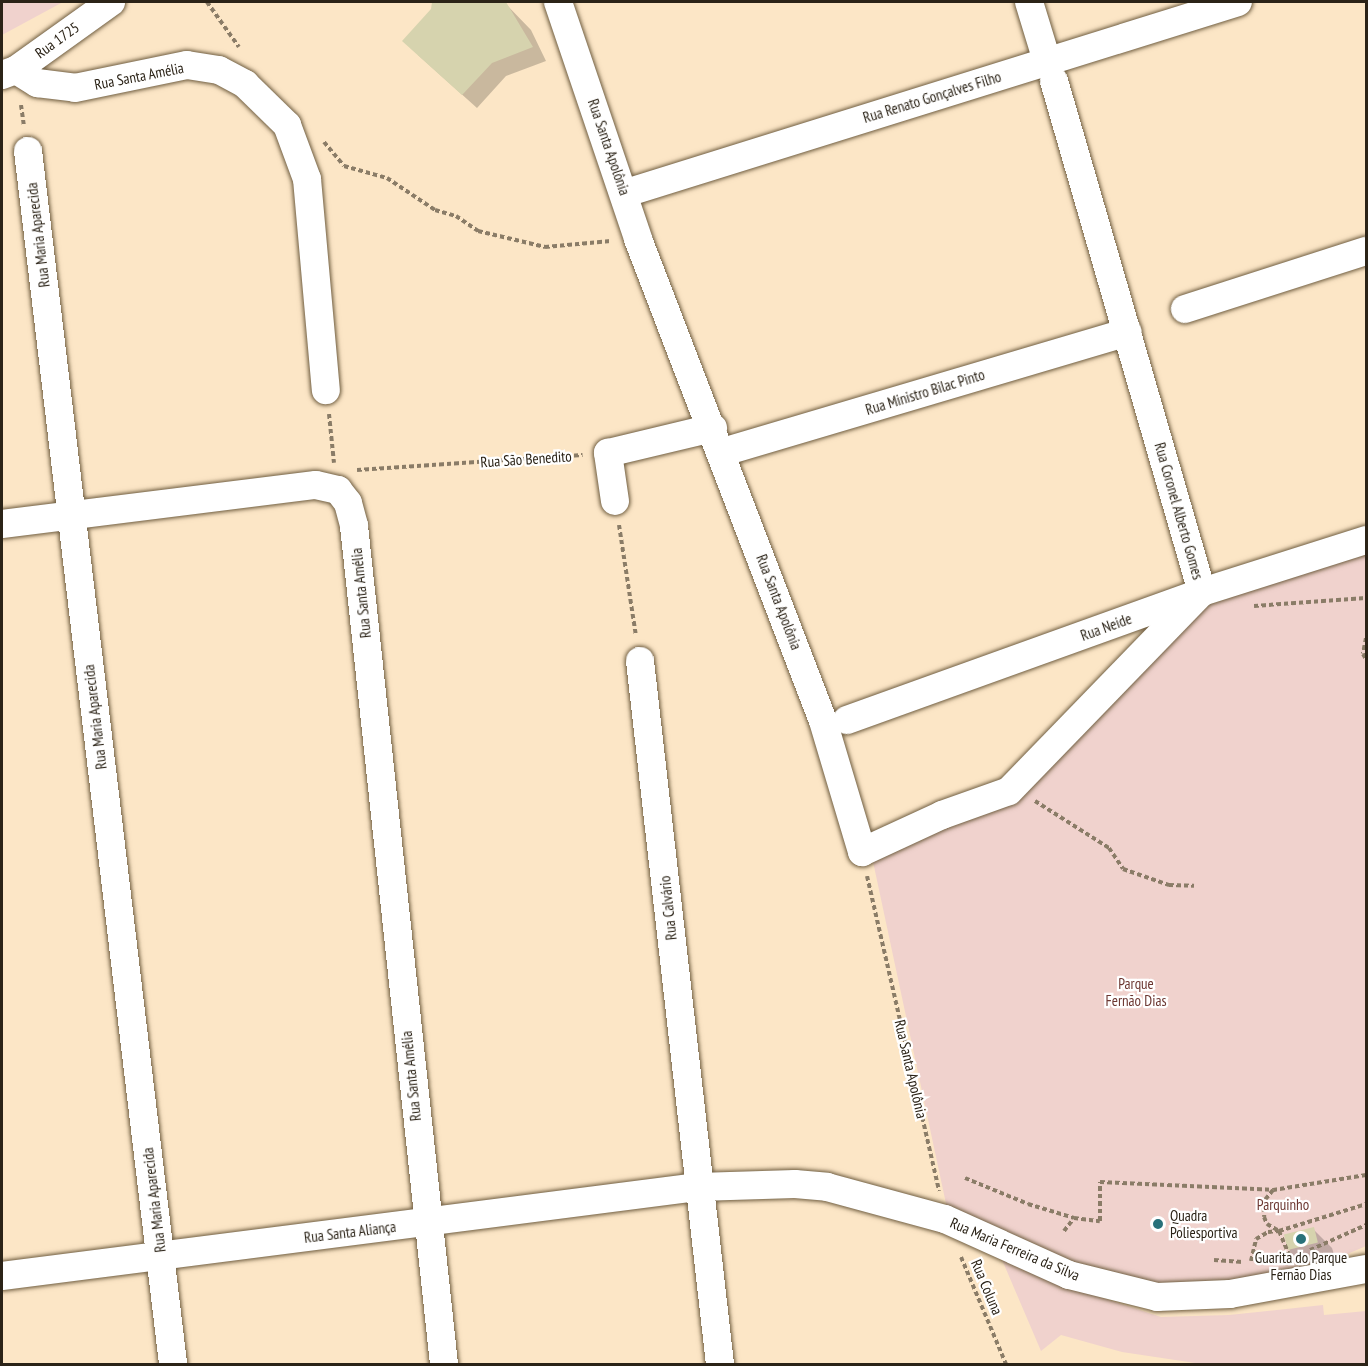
<!DOCTYPE html>
<meta charset="utf-8">
<style>
body{margin:0}
#map{position:relative;width:1368px;height:1366px;overflow:hidden;background:#fce6c6;font-family:"PT Sans Narrow",sans-serif}
div>[style]{position:absolute}
.green>*{inset:0;background:#f0d2cd}
.shadow>*{inset:0;background:#0003}
.building>*{inset:0;background:#d6d3ae;transform-origin:0 0}
.path>*{height:4px;margin-top:-2px;transform-origin:0;background:repeating-linear-gradient(90deg,#8a7c67 0 4.5px,transparent 0 7.5px)}
.roads{filter:drop-shadow(0 0 2px #705e41) drop-shadow(0 0 2px #705e41)}
.street>*{height:28px;margin:-14px;padding:0 14px;transform-origin:14px;border-radius:14px;background:#fff}
.dots>*{width:16px;height:16px;translate:-50% -50%;box-sizing:border-box;border:3px solid #fff;border-radius:50%}
span{translate:-50% -50%;white-space:nowrap;text-align:center;line-height:1.15;-webkit-text-stroke:4.5px #fff;paint-order:stroke}
.street-label{font-size:15px;color:#2b2317}
.park-label{font-size:15px;color:#6c3731}
.poi-label{font-size:15px;color:#2b2317}
.left{translate:0 -50%;text-align:left}
.frame{position:absolute;inset:0;border:3px solid #2b2317;pointer-events:none}
</style>
<div id="map">
<div class="green">
<div style="clip-path:polygon(2px 2px,63px 2px,2px 35px)"></div>
<div style="clip-path:polygon(1366px 551px,1366px 1246px,1315px 1268px,1231px 1288px,1159px 1289px,1113px 1279px,948px 1213px,872px 857px,1001px 805px,1197px 609px)"></div>
<div style="clip-path:polygon(1000px 1255px,1069px 1287px,1161px 1317px,1229px 1315px,1323px 1305px,1324px 1315px,1366px 1311px,1366px 1364px,1202px 1364px,1122px 1352px,1061px 1335px,1041px 1351px)"></div>
</div>
<div class="shadow">
<div style="clip-path:polygon(434px 2px,504px 2px,531px 30px,546px 61px,506px 76px,477px 108px,418px 55px)"></div>
<div style="clip-path:polygon(1313px 1229px,1332px 1248px,1336px 1261px,1309px 1270px,1290px 1252px,1286px 1236px)"></div>
</div>
<div class="building">
<div style="clip-path:polygon(432px 2px,506px 2px,533px 47px,492px 63px,462px 95px,402px 41px,431px 9px)"></div>
<div style="left:1314px;top:1227px;width:16px;height:31px;rotate:76deg"></div>
</div>
<div class="path">
<div style="left:207px;top:2px;width:55px;rotate:54.6deg"></div>
<div style="left:21px;top:105px;width:22px;rotate:82deg"></div>
<div style="left:324px;top:142px;width:31px;rotate:50deg"></div>
<div style="left:344px;top:166px;width:45px;rotate:15.6deg"></div>
<div style="left:387px;top:178px;width:58px;rotate:33.7deg"></div>
<div style="left:435px;top:210px;width:22px;rotate:16deg"></div>
<div style="left:456px;top:216px;width:27px;rotate:34deg"></div>
<div style="left:478px;top:231px;width:69px;rotate:13.4deg"></div>
<div style="left:545px;top:247px;width:66px;rotate:-5.2deg"></div>
<div style="left:329px;top:414px;width:49px;rotate:84.2deg"></div>
<div style="left:357px;top:470px;width:226px;rotate:-3.8deg"></div>
<div style="left:619px;top:525px;width:112px;rotate:81.3deg"></div>
<div style="left:1254px;top:606px;width:112px;rotate:-4.1deg"></div>
<div style="left:1366px;top:638px;width:16px;rotate:101deg"></div>
<div style="left:1363px;top:654px;width:6px;rotate:59deg"></div>
<div style="left:1035px;top:801px;width:88px;rotate:32.4deg"></div>
<div style="left:1109px;top:848px;width:25px;rotate:56deg"></div>
<div style="left:1123px;top:869px;width:49px;rotate:19.2deg"></div>
<div style="left:1169px;top:885px;width:25px;rotate:2deg"></div>
<div style="left:867px;top:876px;width:323px;rotate:77.1deg"></div>
<div style="left:1366px;top:1175px;width:94px;rotate:170.8deg"></div>
<div style="left:1273px;top:1190px;width:13px;rotate:129deg"></div>
<div style="left:1265px;top:1200px;width:17px;rotate:93deg"></div>
<div style="left:1264px;top:1217px;width:8px;rotate:67deg"></div>
<div style="left:1267px;top:1224px;width:14px;rotate:30deg"></div>
<div style="left:1279px;top:1231px;width:91px;rotate:-17.2deg"></div>
<div style="left:965px;top:1178px;width:68px;rotate:22.4deg"></div>
<div style="left:1028px;top:1204px;width:48px;rotate:16.9deg"></div>
<div style="left:1074px;top:1218px;width:26px;rotate:7deg"></div>
<div style="left:1100px;top:1221px;width:39px;rotate:-90deg"></div>
<div style="left:1100px;top:1182px;width:173px;rotate:2.6deg"></div>
<div style="left:1064px;top:1231px;width:16px;rotate:-52deg"></div>
<div style="left:1310px;top:1250px;width:61px;rotate:-24.1deg"></div>
<div style="left:961px;top:1257px;width:116px;rotate:67.2deg"></div>
<div style="left:1214px;top:1260px;width:29px;rotate:4deg"></div>
<div style="left:1251px;top:1261px;width:23px;rotate:-77deg"></div>
<div style="left:1256px;top:1239px;width:14px;rotate:-30deg"></div>
<div style="left:1268px;top:1232px;width:11px;rotate:-5deg"></div>
<div style="left:1279px;top:1231px;width:26px;rotate:67deg"></div>
</div>
<div class="roads">
<div class="street">
<div style="left:558px;top:2px;width:250px;rotate:71.3deg"></div>
<div style="left:638px;top:239px;width:516px;rotate:69deg"></div>
<div style="left:823px;top:721px;width:137px;rotate:73.4deg"></div>
<div style="left:862px;top:852px;width:88px;rotate:-24.8deg"></div>
<div style="left:942px;top:815px;width:71px;rotate:-19.7deg"></div>
<div style="left:1009px;top:791px;width:277px;rotate:-45.9deg"></div>
<div style="left:1202px;top:592px;width:532px;rotate:-106.15deg"></div>
<div style="left:1029px;top:2px;width:62px;rotate:73deg"></div>
<div style="left:16px;top:70px;width:25px;rotate:32deg"></div>
<div style="left:37px;top:83px;width:38px;rotate:7deg"></div>
<div style="left:75px;top:88px;width:114px;rotate:-11.6deg"></div>
<div style="left:187px;top:65px;width:32px;rotate:9deg"></div>
<div style="left:219px;top:70px;width:30px;rotate:28deg"></div>
<div style="left:245px;top:84px;width:59px;rotate:44.3deg"></div>
<div style="left:287px;top:125px;width:58px;rotate:69.7deg"></div>
<div style="left:307px;top:179px;width:212px;rotate:84.9deg"></div>
<div style="left:2px;top:75px;width:15px;rotate:-20deg"></div>
<div style="left:16px;top:70px;width:117px;rotate:-35.6deg"></div>
<div style="left:28px;top:151px;width:1222px;rotate:83.18deg"></div>
<div style="left:626px;top:193px;width:641px;rotate:-17.33deg"></div>
<div style="left:1185px;top:309px;width:190px;rotate:-17.8deg"></div>
<div style="left:723px;top:452px;width:422px;rotate:-16.5deg"></div>
<div style="left:615px;top:501px;width:49px;rotate:-98.3deg"></div>
<div style="left:608px;top:453px;width:108px;rotate:-13.4deg"></div>
<div style="left:2px;top:524px;width:316px;rotate:-7.1deg"></div>
<div style="left:316px;top:485px;width:23px;rotate:13deg"></div>
<div style="left:338px;top:490px;width:16px;rotate:52deg"></div>
<div style="left:348px;top:503px;width:24px;rotate:75deg"></div>
<div style="left:354px;top:526px;width:843px;rotate:83.87deg"></div>
<div style="left:640px;top:661px;width:708px;rotate:83.51deg"></div>
<div style="left:847px;top:720px;width:377px;rotate:-19.8deg"></div>
<div style="left:1202px;top:592px;width:172px;rotate:-17.6deg"></div>
<div style="left:2px;top:1276px;width:702px;rotate:-7.29deg"></div>
<div style="left:698px;top:1187px;width:97px;rotate:-1.8deg"></div>
<div style="left:795px;top:1184px;width:32px;rotate:5deg"></div>
<div style="left:827px;top:1187px;width:122px;rotate:15.2deg"></div>
<div style="left:945px;top:1219px;width:136px;rotate:24.3deg"></div>
<div style="left:1069px;top:1275px;width:91px;rotate:14deg"></div>
<div style="left:1157px;top:1297px;width:73px;rotate:-2.4deg"></div>
<div style="left:1230px;top:1294px;width:138px;rotate:-10.4deg"></div>
</div>
</div>
<div class="dots">
<div style="left:1158px;top:1224px;background:#28717a"></div>
<div style="left:1301px;top:1239px;background:#28717a"></div>
</div>
<div class="street-label">
<span style="left:57px;top:40px;rotate:-36deg">Rua 1725</span>
<span style="left:139px;top:76px;rotate:-11deg">Rua Santa Amélia</span>
<span style="left:932px;top:97px;rotate:-17deg">Rua Renato Gonçalves Filho</span>
<span style="left:609px;top:147px;rotate:71deg">Rua Santa Apolônia</span>
<span style="left:38px;top:235px;rotate:-97deg">Rua Maria Aparecida</span>
<span style="left:925px;top:392px;rotate:-17deg">Rua Ministro Bilac Pinto</span>
<span style="left:526px;top:459px;rotate:-4deg">Rua São Benedito</span>
<span style="left:1179px;top:511px;rotate:74deg">Rua Coronel Alberto Gomes</span>
<span style="left:361px;top:593px;rotate:-96deg">Rua Santa Amélia</span>
<span style="left:779px;top:602px;rotate:69deg">Rua Santa Apolônia</span>
<span style="left:1106px;top:627px;rotate:-20deg">Rua Neide</span>
<span style="left:95px;top:717px;rotate:-97deg">Rua Maria Aparecida</span>
<span style="left:668px;top:908px;rotate:-96deg">Rua Calvário</span>
<span style="left:911px;top:1069px;rotate:77deg">Rua Santa Apolônia</span>
<span style="left:411px;top:1076px;rotate:-96deg">Rua Santa Amélia</span>
<span style="left:154px;top:1200px;rotate:-97deg">Rua Maria Aparecida</span>
<span style="left:350px;top:1232px;rotate:-7deg">Rua Santa Aliança</span>
<span style="left:1015px;top:1249px;rotate:23deg">Rua Maria Ferreira da Silva</span>
<span style="left:987px;top:1287px;rotate:67deg">Rua Coluna</span>
</div>
<div class="park-label">
<span style="left:1136px;top:992px">Parque<br>Fernão Dias</span>
<span style="left:1283px;top:1205px">Parquinho</span>
</div>
<div class="poi-label">
<span class="left" style="left:1170px;top:1224px">Quadra<br>Poliesportiva</span>
<span style="left:1301px;top:1266px">Guarita do Parque<br>Fernão Dias</span>
</div>
<div class="frame"></div>
</div>
